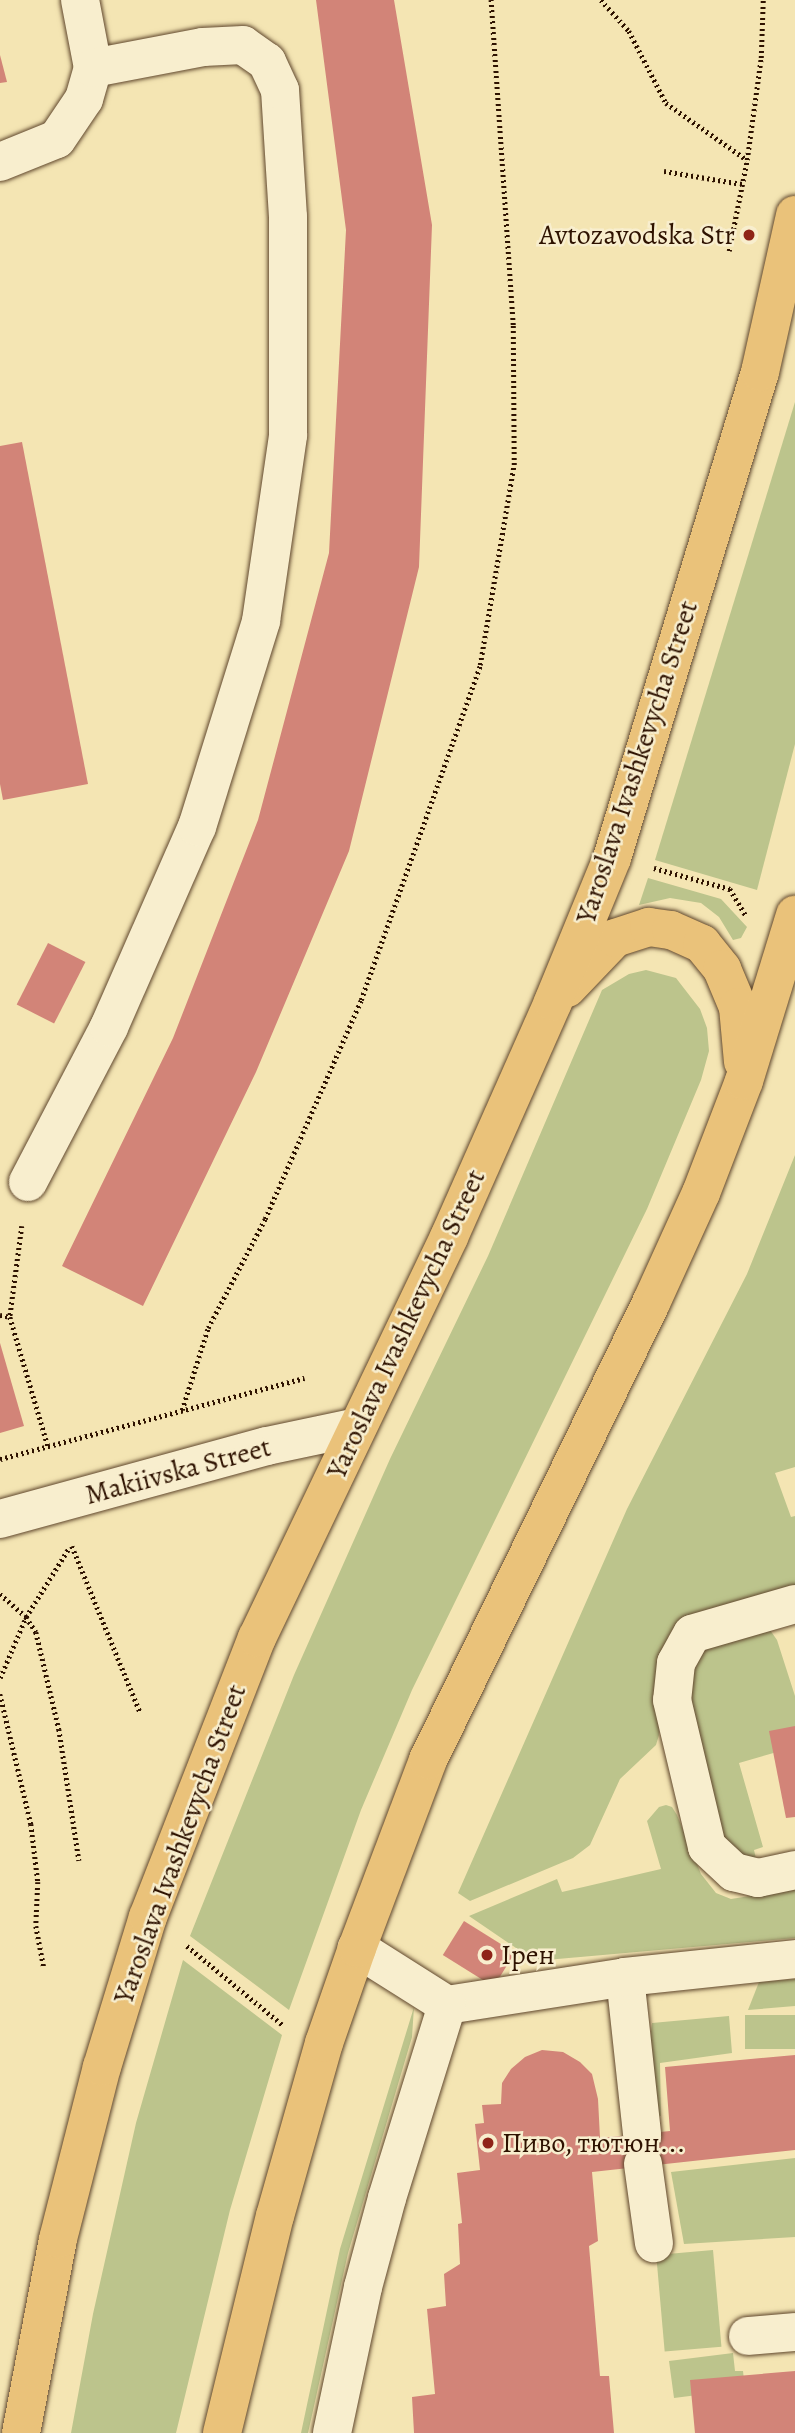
<!DOCTYPE html>
<meta charset="utf-8">
<style>
body{margin:0}
#map{position:relative;width:795px;height:2433px;overflow:hidden;background:#f4e5b3;font-family:Alegreya,serif}
div>[style]{position:absolute}
.green>*{inset:0;background:#bcc48c;transform-origin:0 0}
.building>*{inset:0;background:#d28478;transform-origin:0 0}
.path>*{height:4.5px;margin-top:-2.25px;transform-origin:0;background:repeating-linear-gradient(90deg,#2e1200 0 2px,transparent 0 5.5px)}
.roads{filter:drop-shadow(0 0 2px #60472d) drop-shadow(0 0 2px #60472d)}
.minor>*{height:38px;margin:-19px;padding:0 19px;transform-origin:19px;border-radius:19px;background:#f8eece}
.major>*{height:38px;margin:-19px;padding:0 19px;transform-origin:19px;border-radius:19px;background:#eac27a}
.dots>*{width:19px;height:19px;translate:-50% -50%;box-sizing:border-box;border:4px solid #f8eece;border-radius:50%}
span{translate:-50% -50%;white-space:nowrap;text-align:center;line-height:1.15;-webkit-text-stroke:5px #f8eece;paint-order:stroke}
.poi-label{font-size:28px;color:#2e1200}
.right{translate:-100% -50%;text-align:right}
.left{translate:0 -50%;text-align:left}
.street-label{font-size:28px;color:#2e1200}
</style>
<div id="map">
<div class="green">
<div style="clip-path:polygon(795px 402px,795px 744px,757px 890px,655px 860px)"></div>
<div style="clip-path:polygon(648px 878px,721px 899px,747px 927px,741px 938px,733px 940px,719px 917px,701px 903px,670px 898px,639px 905px)"></div>
<div style="clip-path:polygon(646px 970px,676px 978px,700px 1009px,707px 1028px,709px 1051px,701px 1080px,647px 1209px,412px 1690px,361px 1810px,289px 2010px,190px 1936px,294px 1675px,390px 1459px,488px 1256px,602px 990px,629px 974px)"></div>
<div style="clip-path:polygon(795px 1155px,795px 1467px,775px 1473px,791px 1517px,795px 1516px,795px 1587px,676px 1626px,669px 1635px,661px 1663px,659px 1735px,656px 1745px,620px 1779px,590px 1845px,573px 1858px,470px 1901px,458px 1893px,627px 1509px,747px 1274px)"></div>
<div style="clip-path:polygon(770px 1630px,777px 1640px,795px 1696px,795px 1728px,777px 1752px,739px 1763px,763px 1847px,754px 1850px,758px 1867px,724px 1840px,686px 1685px,704px 1643px)"></div>
<div style="clip-path:polygon(666px 1805px,672px 1807px,677px 1815px,701px 1874px,716px 1893px,731px 1899px,795px 1889px,795px 1938px,535px 1961px,469px 1916px,557px 1879px,562px 1892px,661px 1869px,647px 1821px,659px 1807px)"></div>
<div style="clip-path:polygon(183px 1960px,282px 2035px,230px 2210px,176px 2433px,71px 2433px,93px 2314px,136px 2123px)"></div>
<div style="clip-path:polygon(795px 1979px,795px 2006px,748px 2010px,759px 1982px)"></div>
<div style="clip-path:polygon(414px 2007px,412px 2037px,348px 2253px,308px 2433px,301px 2433px,340px 2249px)"></div>
<div style="left:795px;top:2015px;width:34px;height:50px;rotate:90deg"></div>
<div style="clip-path:polygon(729px 2016px,732px 2053px,660px 2063px,661px 2116px,656px 2117px,650px 2040px,652px 2023px)"></div>
<div style="clip-path:polygon(795px 2158px,795px 2237px,684px 2244px,671px 2172px)"></div>
<div style="left:713px;top:2250px;width:97px;height:57px;rotate:85deg"></div>
<div style="clip-path:polygon(733px 2353px,735px 2371px,743px 2371px,745px 2389px,674px 2398px,669px 2361px)"></div>
</div>
<div class="building">
<div style="clip-path:polygon(316px 0,394px 0,432px 225px,419px 567px,349px 851px,256px 1072px,143px 1306px,62px 1266px,173px 1038px,258px 820px,329px 553px,346px 230px)"></div>
<div style="clip-path:polygon(0 55px,7px 82px,0 83px)"></div>
<div style="clip-path:polygon(22px 442px,88px 784px,3px 800px,0 784px,0 446px)"></div>
<div style="left:48px;top:943px;width:42px;height:69px;rotate:27deg"></div>
<div style="clip-path:polygon(0 1343px,24px 1426px,0 1433px)"></div>
<div style="clip-path:polygon(795px 1726px,795px 1817px,786px 1818px,769px 1731px)"></div>
<div style="left:464px;top:1921px;width:60px;height:40px;rotate:32deg"></div>
<div style="clip-path:polygon(542px 2050px,563px 2052px,580px 2062px,592px 2074px,598px 2099px,600px 2138px,670px 2131px,665px 2067px,795px 2055px,795px 2150px,592px 2172px,598px 2241px,589px 2246px,600px 2376px,609px 2376px,614px 2433px,414px 2433px,412px 2397px,435px 2394px,427px 2309px,446px 2306px,444px 2274px,460px 2264px,458px 2224px,462px 2223px,457px 2173px,480px 2170px,475px 2124px,484px 2123px,482px 2105px,501px 2104px,502px 2083px,511px 2069px,525px 2057px)"></div>
<div style="clip-path:polygon(795px 2371px,795px 2433px,695px 2433px,690px 2380px)"></div>
</div>
<div class="path">
<div style="left:601px;top:0;width:42px;rotate:47.9deg"></div>
<div style="left:629px;top:31px;width:81px;rotate:62.8deg"></div>
<div style="left:666px;top:103px;width:99px;rotate:35.1deg"></div>
<div style="left:664px;top:171px;width:79px;rotate:9.5deg"></div>
<div style="left:729px;top:251px;width:93px;rotate:-78.8deg"></div>
<div style="left:747px;top:160px;width:103px;rotate:-82.2deg"></div>
<div style="left:761px;top:58px;width:58px;rotate:-88deg"></div>
<div style="left:654px;top:868px;width:79px;rotate:15.4deg"></div>
<div style="left:730px;top:889px;width:31px;rotate:59deg"></div>
<div style="left:22px;top:1226px;width:92px;rotate:97.5deg"></div>
<div style="left:10px;top:1317px;width:134px;rotate:73.6deg"></div>
<div style="left:0;top:1315px;width:10px;rotate:11deg"></div>
<div style="left:182px;top:1410px;width:86px;rotate:-72.4deg"></div>
<div style="left:208px;top:1328px;width:123px;rotate:-62.4deg"></div>
<div style="left:265px;top:1219px;width:239px;rotate:-66.3deg"></div>
<div style="left:361px;top:1000px;width:356px;rotate:-70.4deg"></div>
<div style="left:480px;top:665px;width:203px;rotate:-80.4deg"></div>
<div style="left:514px;top:465px;width:140px;rotate:-90.4deg"></div>
<div style="left:513px;top:325px;width:326px;rotate:-93.9deg"></div>
<div style="left:0;top:1459px;width:315px;rotate:-14.9deg"></div>
<div style="left:72px;top:1546px;width:179px;rotate:67.7deg"></div>
<div style="left:0;top:1594px;width:35px;rotate:41deg"></div>
<div style="left:26px;top:1617px;width:18px;rotate:56deg"></div>
<div style="left:36px;top:1632px;width:100px;rotate:76.7deg"></div>
<div style="left:59px;top:1729px;width:133px;rotate:81.3deg"></div>
<div style="left:0;top:1678px;width:66px;rotate:-66.9deg"></div>
<div style="left:26px;top:1617px;width:81px;rotate:-58.1deg"></div>
<div style="left:0;top:1694px;width:134px;rotate:76.6deg"></div>
<div style="left:31px;top:1824px;width:58px;rotate:83.1deg"></div>
<div style="left:38px;top:1882px;width:44px;rotate:92.6deg"></div>
<div style="left:36px;top:1926px;width:43px;rotate:79.2deg"></div>
<div style="left:187px;top:1946px;width:124px;rotate:39.5deg"></div>
</div>
<div class="roads">
<div class="minor">
<div style="left:0;top:162px;width:61px;rotate:-22deg"></div>
<div style="left:57px;top:139px;width:48px;rotate:-56deg"></div>
<div style="left:84px;top:99px;width:32px;rotate:-74deg"></div>
<div style="left:93px;top:68px;width:69px;rotate:-100.8deg"></div>
<div style="left:28px;top:1182px;width:175px;rotate:-62.4deg"></div>
<div style="left:109px;top:1027px;width:219px;rotate:-66.3deg"></div>
<div style="left:197px;top:827px;width:216px;rotate:-72.7deg"></div>
<div style="left:261px;top:621px;width:188px;rotate:-81.7deg"></div>
<div style="left:288px;top:435px;width:218px;rotate:-90deg"></div>
<div style="left:288px;top:217px;width:127px;rotate:-93.6deg"></div>
<div style="left:280px;top:90px;width:31px;rotate:-115deg"></div>
<div style="left:267px;top:62px;width:29px;rotate:-145deg"></div>
<div style="left:243px;top:45px;width:40px;rotate:177.1deg"></div>
<div style="left:203px;top:47px;width:112px;rotate:169.2deg"></div>
<div style="left:0;top:1519px;width:277px;rotate:-15.3deg"></div>
<div style="left:267px;top:1446px;width:92px;rotate:-11.9deg"></div>
<div style="left:795px;top:1604px;width:107px;rotate:163.8deg"></div>
<div style="left:692px;top:1634px;width:33px;rotate:119deg"></div>
<div style="left:676px;top:1663px;width:37px;rotate:96deg"></div>
<div style="left:672px;top:1700px;width:151px;rotate:76.6deg"></div>
<div style="left:707px;top:1847px;width:37px;rotate:43deg"></div>
<div style="left:734px;top:1872px;width:25px;rotate:14deg"></div>
<div style="left:758px;top:1878px;width:38px;rotate:-12deg"></div>
<div style="left:625px;top:1977px;width:158px;rotate:83.8deg"></div>
<div style="left:447px;top:2005px;width:180px;rotate:-8.9deg"></div>
<div style="left:625px;top:1977px;width:171px;rotate:-6deg"></div>
<div style="left:643px;top:2164px;width:80px;rotate:82.1deg"></div>
<div style="left:748px;top:2336px;width:47px;rotate:-4.9deg"></div>
<div style="left:332px;top:2433px;width:149px;rotate:-78deg"></div>
<div style="left:363px;top:2287px;width:92px;rotate:-74.9deg"></div>
<div style="left:387px;top:2198px;width:202px;rotate:-72.7deg"></div>
<div style="left:447px;top:2005px;width:107px;rotate:-147.7deg"></div>
</div>
<div class="major">
<div style="left:567px;top:988px;width:69px;rotate:-46.2deg"></div>
<div style="left:615px;top:938px;width:36px;rotate:-18deg"></div>
<div style="left:649px;top:927px;width:22px;rotate:8deg"></div>
<div style="left:671px;top:930px;width:34px;rotate:24deg"></div>
<div style="left:702px;top:944px;width:32px;rotate:51deg"></div>
<div style="left:722px;top:969px;width:41px;rotate:67.2deg"></div>
<div style="left:738px;top:1007px;width:55px;rotate:84.8deg"></div>
<div style="left:21px;top:2433px;width:197px;rotate:-79.2deg"></div>
<div style="left:58px;top:2239px;width:178px;rotate:-75.7deg"></div>
<div style="left:102px;top:2067px;width:157px;rotate:-73deg"></div>
<div style="left:148px;top:1917px;width:300px;rotate:-68.7deg"></div>
<div style="left:257px;top:1638px;width:445px;rotate:-64.4deg"></div>
<div style="left:449px;top:1237px;width:257px;rotate:-66.1deg"></div>
<div style="left:553px;top:1002px;width:156px;rotate:-67.7deg"></div>
<div style="left:612px;top:858px;width:508px;rotate:-73.06deg"></div>
<div style="left:760px;top:372px;width:161px;rotate:-77.4deg"></div>
<div style="left:222px;top:2433px;width:223px;rotate:-76.3deg"></div>
<div style="left:275px;top:2216px;width:180px;rotate:-74.2deg"></div>
<div style="left:324px;top:2043px;width:101px;rotate:-70.8deg"></div>
<div style="left:357px;top:1948px;width:201px;rotate:-69.3deg"></div>
<div style="left:428px;top:1760px;width:509px;rotate:-63.99deg"></div>
<div style="left:651px;top:1303px;width:121px;rotate:-65.6deg"></div>
<div style="left:701px;top:1193px;width:120px;rotate:-69deg"></div>
<div style="left:744px;top:1081px;width:174px;rotate:-72.9deg"></div>
</div>
</div>
<div class="dots">
<div style="left:749px;top:235px;background:#8f2418"></div>
<div style="left:487px;top:1955px;background:#8f2418"></div>
<div style="left:488px;top:2143px;background:#8f2418"></div>
</div>
<div class="poi-label">
<span class="right" style="left:735px;top:235px">Avtozavodska Str</span>
<span class="left" style="left:501px;top:1955px">Ірен</span>
<span class="left" style="left:502px;top:2143px">Пиво, тютюн...</span>
</div>
<div class="street-label">
<span style="left:637px;top:762px;rotate:-72deg">Yaroslava Ivashkevycha Street</span>
<span style="left:406px;top:1324px;rotate:-65deg">Yaroslava Ivashkevycha Street</span>
<span style="left:178px;top:1471px;rotate:-15deg">Makiivska Street</span>
<span style="left:180px;top:1844px;rotate:-70deg">Yaroslava Ivashkevycha Street</span>
</div>
</div>
